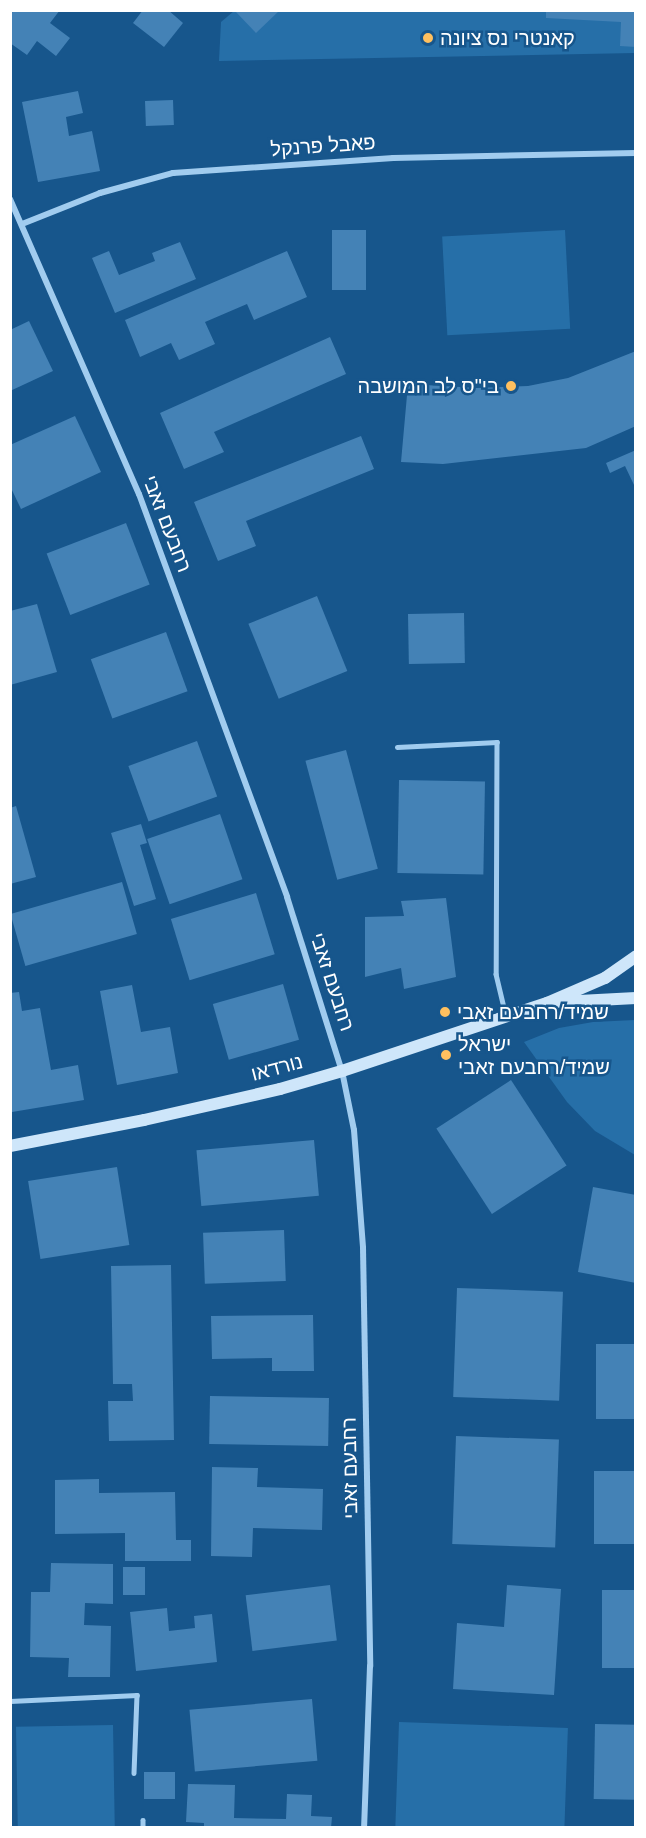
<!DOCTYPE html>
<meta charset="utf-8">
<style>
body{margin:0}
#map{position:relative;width:646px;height:1838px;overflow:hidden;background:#17568c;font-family:Arial,"Noto Sans Hebrew",sans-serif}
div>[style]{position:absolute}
.green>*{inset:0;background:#266fa8;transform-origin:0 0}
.building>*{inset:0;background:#4482b6;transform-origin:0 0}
.lane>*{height:4.5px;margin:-2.25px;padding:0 2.25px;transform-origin:2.25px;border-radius:2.25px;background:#a1ccef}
.street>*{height:6px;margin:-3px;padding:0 3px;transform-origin:3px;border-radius:3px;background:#a1ccef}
.secondary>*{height:12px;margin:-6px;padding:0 6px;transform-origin:6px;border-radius:6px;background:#cee6fa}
.dots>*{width:16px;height:16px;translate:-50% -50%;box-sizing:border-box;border:3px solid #17568c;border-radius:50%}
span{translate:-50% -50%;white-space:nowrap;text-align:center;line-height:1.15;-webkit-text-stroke:5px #17568c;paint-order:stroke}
.poi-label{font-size:20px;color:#fff}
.left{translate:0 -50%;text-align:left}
.right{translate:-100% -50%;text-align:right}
.street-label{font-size:20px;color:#fff}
.frame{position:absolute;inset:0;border:12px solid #fff;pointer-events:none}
</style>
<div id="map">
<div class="green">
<div style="clip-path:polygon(234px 11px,635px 11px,635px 53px,219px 61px,221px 22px)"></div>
<div style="left:565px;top:230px;width:99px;height:123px;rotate:87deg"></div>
<div style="clip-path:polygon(635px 1020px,636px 1020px,635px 1155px,595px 1131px,567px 1102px,524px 1042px,559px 1028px,593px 1022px)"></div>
<div style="left:399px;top:1722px;width:169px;height:105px;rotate:2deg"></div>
<div style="left:113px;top:1725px;width:102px;height:97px;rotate:89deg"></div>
</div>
<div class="building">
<div style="clip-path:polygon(14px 10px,60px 10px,50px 23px,70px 38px,56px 56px,37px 41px,27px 55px,10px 43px,10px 15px)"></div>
<div style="clip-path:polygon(143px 10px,168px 10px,183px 23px,164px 47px,133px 23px)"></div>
<div style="clip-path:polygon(238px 10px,280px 10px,256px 33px,236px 12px)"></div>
<div style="clip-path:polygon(546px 10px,636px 10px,636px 47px,620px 46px,621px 22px,546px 18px)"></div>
<div style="clip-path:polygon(78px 91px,83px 113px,66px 117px,69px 136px,92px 131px,100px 171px,38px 182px,22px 102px)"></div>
<div style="left:173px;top:100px;width:25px;height:28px;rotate:88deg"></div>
<div style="left:332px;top:230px;width:34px;height:60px"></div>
<div style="clip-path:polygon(180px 242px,196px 279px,115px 313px,92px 258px,109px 251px,119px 275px,155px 261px,152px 253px)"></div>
<div style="clip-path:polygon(287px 251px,307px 297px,254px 320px,247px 304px,205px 322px,215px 344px,179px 360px,171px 343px,140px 357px,125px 320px)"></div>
<div style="clip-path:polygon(29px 321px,53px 371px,10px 391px,10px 330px)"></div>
<div style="clip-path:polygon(330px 337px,346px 374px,214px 432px,224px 452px,184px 469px,160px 413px)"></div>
<div style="clip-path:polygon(636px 351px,636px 426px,586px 448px,443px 464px,401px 462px,408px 384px,477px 388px,528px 386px,568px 378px)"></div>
<div style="clip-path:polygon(75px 416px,101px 472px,21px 509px,10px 486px,10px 445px)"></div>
<div style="clip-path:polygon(361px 436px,374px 469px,246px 521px,256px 546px,218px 561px,194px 502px)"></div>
<div style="clip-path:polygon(636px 450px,636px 484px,634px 485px,625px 466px,610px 473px,606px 463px)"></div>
<div style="left:126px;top:523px;width:66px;height:85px;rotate:69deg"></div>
<div style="left:317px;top:596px;width:81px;height:74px;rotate:68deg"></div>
<div style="clip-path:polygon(37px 604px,57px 672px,10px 685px,10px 611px)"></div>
<div style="left:464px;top:613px;width:50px;height:56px;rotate:89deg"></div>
<div style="left:166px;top:632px;width:63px;height:80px;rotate:70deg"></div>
<div style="left:197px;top:741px;width:59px;height:73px;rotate:70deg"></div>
<div style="left:346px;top:750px;width:123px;height:42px;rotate:75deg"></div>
<div style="left:399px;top:780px;width:86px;height:93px;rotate:1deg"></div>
<div style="clip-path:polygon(16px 806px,36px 877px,10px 884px,10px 808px)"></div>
<div style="left:220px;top:814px;width:69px;height:77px;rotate:71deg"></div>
<div style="clip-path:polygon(141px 824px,147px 843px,140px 845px,156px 899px,134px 906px,111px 833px)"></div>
<div style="left:122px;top:882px;width:54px;height:116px;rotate:74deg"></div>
<div style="left:256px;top:893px;width:64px;height:89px;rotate:73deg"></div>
<div style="clip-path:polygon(446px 898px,456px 977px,404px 989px,401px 968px,365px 977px,365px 917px,404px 916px,401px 901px)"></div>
<div style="left:283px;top:984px;width:58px;height:73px;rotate:74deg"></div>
<div style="clip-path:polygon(132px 985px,141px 1032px,170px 1027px,178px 1073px,117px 1085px,100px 991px)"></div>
<div style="clip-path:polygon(19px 992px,22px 1011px,40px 1008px,51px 1070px,78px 1065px,84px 1100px,12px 1112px,10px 993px)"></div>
<div style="left:511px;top:1080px;width:102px;height:89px;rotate:57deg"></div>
<div style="left:314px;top:1140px;width:56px;height:118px;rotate:85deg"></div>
<div style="left:117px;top:1167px;width:79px;height:90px;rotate:81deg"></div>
<div style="clip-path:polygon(593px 1187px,636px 1195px,636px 1283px,578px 1272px)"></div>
<div style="left:284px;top:1230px;width:51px;height:81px;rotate:88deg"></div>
<div style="clip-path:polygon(171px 1265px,174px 1440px,109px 1441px,108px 1401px,133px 1401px,132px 1384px,113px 1384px,111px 1266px)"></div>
<div style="left:457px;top:1288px;width:106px;height:109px;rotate:2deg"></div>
<div style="clip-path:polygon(313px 1315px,314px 1371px,272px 1371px,272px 1358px,212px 1359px,211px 1316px)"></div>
<div style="left:636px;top:1344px;width:75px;height:40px;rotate:90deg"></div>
<div style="left:210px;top:1396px;width:119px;height:48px;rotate:1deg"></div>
<div style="left:456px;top:1436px;width:103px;height:108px;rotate:2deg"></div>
<div style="clip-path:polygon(212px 1467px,258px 1468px,257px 1487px,323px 1489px,322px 1530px,253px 1528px,252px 1557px,211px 1556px)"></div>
<div style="left:636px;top:1471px;width:73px;height:42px;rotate:90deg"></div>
<div style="clip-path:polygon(99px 1479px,99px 1493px,175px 1492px,176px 1540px,191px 1540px,191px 1561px,125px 1561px,125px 1533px,55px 1534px,55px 1480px)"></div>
<div style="clip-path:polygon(51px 1563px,113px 1564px,113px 1604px,85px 1603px,84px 1625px,111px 1626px,110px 1677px,68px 1677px,69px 1658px,30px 1657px,31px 1592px,50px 1592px)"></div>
<div style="left:123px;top:1567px;width:22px;height:28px"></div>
<div style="left:330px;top:1585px;width:56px;height:85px;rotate:83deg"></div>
<div style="clip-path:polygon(507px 1585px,561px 1589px,554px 1695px,453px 1689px,457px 1623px,504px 1627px)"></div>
<div style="left:602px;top:1590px;width:34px;height:78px"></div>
<div style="clip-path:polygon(167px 1608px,169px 1631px,195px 1628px,194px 1616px,212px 1614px,217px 1662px,136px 1671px,130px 1612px)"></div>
<div style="left:312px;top:1699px;width:62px;height:123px;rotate:85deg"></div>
<div style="left:595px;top:1724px;width:41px;height:75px;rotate:1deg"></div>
<div style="left:175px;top:1772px;width:27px;height:31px;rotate:90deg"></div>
<div style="clip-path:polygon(188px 1784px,235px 1785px,234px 1818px,286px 1819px,287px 1794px,312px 1795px,311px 1816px,332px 1817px,331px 1828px,204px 1828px,204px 1823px,186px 1822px)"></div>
</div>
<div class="lane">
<div style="left:397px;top:747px;width:100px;rotate:-2.9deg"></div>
<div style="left:497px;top:742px;width:232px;rotate:90.2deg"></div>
<div style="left:496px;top:974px;width:43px;rotate:76.6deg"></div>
<div style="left:10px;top:1701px;width:127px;rotate:-2.7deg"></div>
<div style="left:137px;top:1695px;width:78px;rotate:92.2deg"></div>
<div style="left:143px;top:1820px;width:8px;rotate:90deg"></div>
</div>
<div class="street">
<div style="left:10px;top:199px;width:322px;rotate:66.4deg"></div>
<div style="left:139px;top:494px;width:429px;rotate:69.8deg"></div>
<div style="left:287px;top:897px;width:182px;rotate:72.5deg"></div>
<div style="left:342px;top:1071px;width:60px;rotate:78.5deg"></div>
<div style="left:354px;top:1130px;width:118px;rotate:85.6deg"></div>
<div style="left:363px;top:1248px;width:418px;rotate:89deg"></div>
<div style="left:370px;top:1666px;width:162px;rotate:92.1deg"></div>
<div style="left:22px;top:224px;width:84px;rotate:-21.7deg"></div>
<div style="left:100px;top:193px;width:76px;rotate:-15.3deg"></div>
<div style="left:173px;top:173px;width:221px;rotate:-3.9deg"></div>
<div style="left:393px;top:158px;width:243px;rotate:-1.2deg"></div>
</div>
<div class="secondary">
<div style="left:560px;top:1002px;width:76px;rotate:-3deg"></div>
<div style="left:10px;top:1146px;width:136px;rotate:-11deg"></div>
<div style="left:144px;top:1120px;width:139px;rotate:-12.8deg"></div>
<div style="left:280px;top:1089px;width:65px;rotate:-16.2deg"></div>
<div style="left:342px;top:1071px;width:216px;rotate:-18.4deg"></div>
<div style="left:547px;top:1003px;width:63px;rotate:-23.3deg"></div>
<div style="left:605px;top:978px;width:38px;rotate:-35deg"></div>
</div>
<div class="dots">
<div style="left:428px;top:38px;background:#ffc05f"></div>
<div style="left:511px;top:386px;background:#ffc05f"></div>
<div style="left:445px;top:1012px;background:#ffc05f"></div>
<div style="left:446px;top:1055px;background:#ffc05f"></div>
</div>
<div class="poi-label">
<span class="left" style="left:440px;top:38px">קאנטרי נס ציונה</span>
<span class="right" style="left:499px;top:386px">בי"ס לב המושבה</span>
<span class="left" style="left:457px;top:1012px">שמיד/רחבעם זאבי</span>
<span class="left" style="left:458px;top:1056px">ישראל<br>שמיד/רחבעם זאבי</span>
</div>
<div class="street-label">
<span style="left:323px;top:146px;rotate:-4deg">פאבל פרנקל</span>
<span style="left:167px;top:524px;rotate:69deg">רחבעם זאבי</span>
<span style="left:332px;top:982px;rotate:72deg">רחבעם זאבי</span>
<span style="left:277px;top:1068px;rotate:-15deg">נורדאו</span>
<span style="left:350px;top:1468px;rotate:-91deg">רחבעם זאבי</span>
</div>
<div class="frame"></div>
</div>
